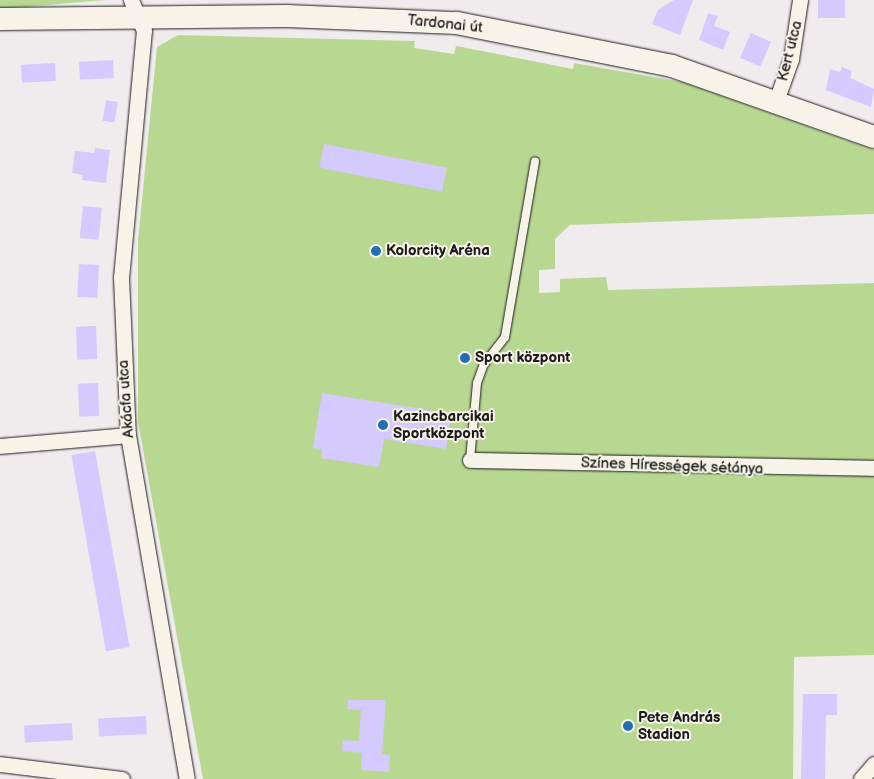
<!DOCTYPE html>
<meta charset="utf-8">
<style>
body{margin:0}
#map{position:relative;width:874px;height:779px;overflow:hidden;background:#f0ebec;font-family:"Balsamiq Sans",sans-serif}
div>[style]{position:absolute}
.green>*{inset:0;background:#b8d892}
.building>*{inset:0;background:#d4cafd;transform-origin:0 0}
.roads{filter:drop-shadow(0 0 1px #1c1c1c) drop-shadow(0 0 1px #1c1c1c)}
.lane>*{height:8px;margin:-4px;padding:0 4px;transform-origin:4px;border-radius:4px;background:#f7f3e8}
.street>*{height:15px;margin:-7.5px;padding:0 7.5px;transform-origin:7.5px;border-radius:7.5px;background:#f7f3e8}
.secondary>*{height:22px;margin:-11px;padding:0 11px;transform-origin:11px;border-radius:11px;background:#f7f3e8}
.dots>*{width:14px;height:14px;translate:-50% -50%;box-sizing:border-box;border:2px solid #f7f3e8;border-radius:50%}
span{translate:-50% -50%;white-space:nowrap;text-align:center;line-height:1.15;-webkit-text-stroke:4px #f7f3e8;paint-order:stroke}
.street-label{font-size:15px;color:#1c1c1c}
.poi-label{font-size:15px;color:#1c1c1c;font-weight:700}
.left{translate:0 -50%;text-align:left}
</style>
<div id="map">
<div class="green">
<div style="clip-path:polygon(0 0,104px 0,0 9px)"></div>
<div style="clip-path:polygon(178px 35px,415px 41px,414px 48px,454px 54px,456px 46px,573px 69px,574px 63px,682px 82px,874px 150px,874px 214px,570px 225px,555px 239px,555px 269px,539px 270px,539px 293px,560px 292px,560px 279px,606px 277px,608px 290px,874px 283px,874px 655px,794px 657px,793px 779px,203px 779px,138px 422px,138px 241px,157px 47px)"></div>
</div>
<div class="building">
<div style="clip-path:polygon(674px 0,693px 0,680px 35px,652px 24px,658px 10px)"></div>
<div style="left:818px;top:0;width:27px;height:18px"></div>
<div style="clip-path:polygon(708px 13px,718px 16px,714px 26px,730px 32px,723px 50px,699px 40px)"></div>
<div style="left:751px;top:33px;width:22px;height:27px;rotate:24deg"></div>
<div style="left:113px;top:60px;width:18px;height:34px;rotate:87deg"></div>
<div style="left:55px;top:63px;width:18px;height:34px;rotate:87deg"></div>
<div style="clip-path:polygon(842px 67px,852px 71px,850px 78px,874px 89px,871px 107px,826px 90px,830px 69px,840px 72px)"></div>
<div style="left:106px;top:100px;width:12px;height:21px;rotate:9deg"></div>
<div style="left:324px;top:144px;width:125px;height:24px;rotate:11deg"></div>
<div style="clip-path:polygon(95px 148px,110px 150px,106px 183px,82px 180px,83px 175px,72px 173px,75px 151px,94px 153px)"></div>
<div style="left:83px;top:206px;width:19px;height:32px;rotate:6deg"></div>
<div style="left:79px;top:264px;width:20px;height:33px;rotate:3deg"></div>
<div style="left:96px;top:326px;width:33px;height:20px;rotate:88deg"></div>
<div style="left:98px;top:383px;width:33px;height:20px;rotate:88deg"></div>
<div style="clip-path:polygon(322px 393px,452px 414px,446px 449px,384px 439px,379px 467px,321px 458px,322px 449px,313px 448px)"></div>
<div style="left:95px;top:451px;width:199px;height:24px;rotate:80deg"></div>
<div style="clip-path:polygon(803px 694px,837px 694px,837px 715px,826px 715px,825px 779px,801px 779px)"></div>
<div style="clip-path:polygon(348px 700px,386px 700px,382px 754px,390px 755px,389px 772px,361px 770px,362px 753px,342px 751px,343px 740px,359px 741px,361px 710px,347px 709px)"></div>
<div style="left:146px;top:716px;width:18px;height:48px;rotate:87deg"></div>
<div style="left:72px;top:723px;width:17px;height:48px;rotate:87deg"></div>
</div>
<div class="roads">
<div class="lane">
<div style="left:470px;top:460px;width:77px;rotate:-84.8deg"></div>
<div style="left:477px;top:383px;width:20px;rotate:-70deg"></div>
<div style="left:484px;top:364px;width:34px;rotate:-52deg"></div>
<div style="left:505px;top:337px;width:178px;rotate:-80.3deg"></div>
</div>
<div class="street">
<div style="left:131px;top:0;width:33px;rotate:67deg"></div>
<div style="left:144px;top:30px;width:248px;rotate:95.3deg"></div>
<div style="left:121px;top:277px;width:158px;rotate:87.5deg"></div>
<div style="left:128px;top:435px;width:349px;rotate:80.3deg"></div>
<div style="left:776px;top:101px;width:45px;rotate:-70.3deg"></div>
<div style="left:791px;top:59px;width:60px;rotate:-81.3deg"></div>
<div style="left:0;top:446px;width:128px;rotate:-4.9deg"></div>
<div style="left:470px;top:460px;width:404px;rotate:1.1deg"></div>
<div style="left:0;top:764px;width:123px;rotate:7deg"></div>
<div style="left:861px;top:779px;width:20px;rotate:-49deg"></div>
</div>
<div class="secondary">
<div style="left:0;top:19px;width:287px;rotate:-0.6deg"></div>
<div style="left:287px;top:16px;width:170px;rotate:2.4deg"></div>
<div style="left:457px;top:23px;width:219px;rotate:11.3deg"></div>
<div style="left:672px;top:66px;width:214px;rotate:19.4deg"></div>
</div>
</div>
<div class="dots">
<div style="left:376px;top:251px;background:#1f6fb2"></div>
<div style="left:465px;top:358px;background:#1f6fb2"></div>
<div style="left:383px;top:425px;background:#1f6fb2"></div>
<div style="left:628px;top:726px;background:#1f6fb2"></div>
</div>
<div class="street-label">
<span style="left:445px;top:24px;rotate:6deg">Tardonai út</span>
<span style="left:790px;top:51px;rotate:-76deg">Kert utca</span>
<span style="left:126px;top:399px;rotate:-94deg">Akácfa utca</span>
<span style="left:672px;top:466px;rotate:2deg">Színes Hírességek sétánya</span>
</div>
<div class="poi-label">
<span class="left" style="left:386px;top:251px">Kolorcity Aréna</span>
<span class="left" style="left:475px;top:358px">Sport központ</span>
<span class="left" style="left:393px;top:425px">Kazincbarcikai<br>Sportközpont</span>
<span class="left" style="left:638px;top:726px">Pete András<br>Stadion</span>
</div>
</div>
